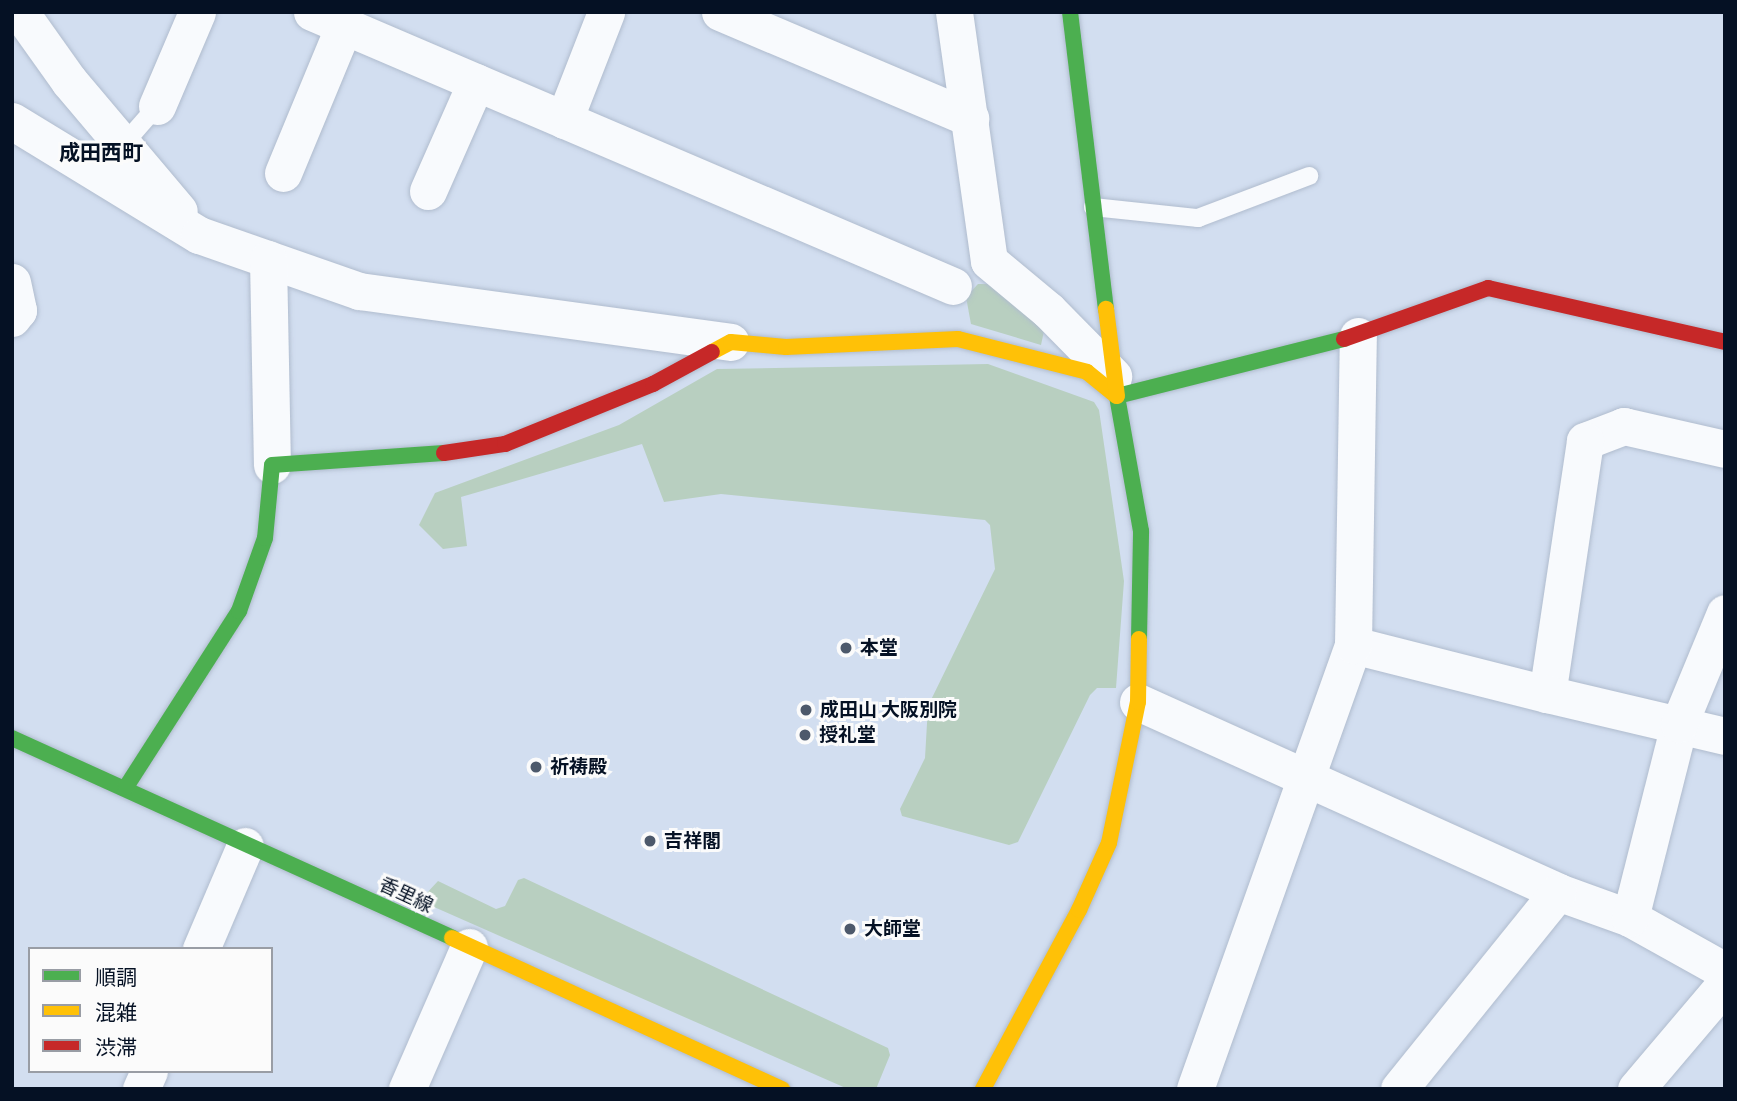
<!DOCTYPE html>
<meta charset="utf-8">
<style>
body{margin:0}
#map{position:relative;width:1737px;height:1101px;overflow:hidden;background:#d2def0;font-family:Rubik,"Noto Sans JP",sans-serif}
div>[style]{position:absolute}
.green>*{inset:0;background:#b8cfc0}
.roads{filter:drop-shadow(0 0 2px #b0bcce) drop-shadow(0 0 2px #b0bcce)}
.lane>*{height:18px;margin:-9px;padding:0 9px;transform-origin:9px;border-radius:9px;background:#f8fafd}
.street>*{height:37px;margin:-18.5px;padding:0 18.5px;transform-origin:18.5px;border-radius:18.5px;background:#f8fafd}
.fast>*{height:16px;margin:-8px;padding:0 8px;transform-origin:8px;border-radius:8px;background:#4caf50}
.slow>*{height:16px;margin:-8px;padding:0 8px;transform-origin:8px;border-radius:8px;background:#ffc107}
.jam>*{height:16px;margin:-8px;padding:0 8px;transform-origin:8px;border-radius:8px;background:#c62828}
.dots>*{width:19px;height:19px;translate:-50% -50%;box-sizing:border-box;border:4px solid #fbfbfb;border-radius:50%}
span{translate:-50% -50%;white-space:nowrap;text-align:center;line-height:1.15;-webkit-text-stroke:6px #fbfbfb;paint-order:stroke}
.poi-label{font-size:19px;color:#051124;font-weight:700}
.left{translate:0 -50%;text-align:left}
.street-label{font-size:19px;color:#051124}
.neighbourhood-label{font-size:21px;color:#051124;font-weight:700}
.frame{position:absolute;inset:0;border:14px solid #051124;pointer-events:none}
.legend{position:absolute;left:28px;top:947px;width:245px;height:126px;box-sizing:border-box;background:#fbfbfb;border:2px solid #999da5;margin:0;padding:9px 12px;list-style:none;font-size:21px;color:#051124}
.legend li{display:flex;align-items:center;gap:14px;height:35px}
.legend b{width:35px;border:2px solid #999da5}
</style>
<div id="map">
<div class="green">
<div style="clip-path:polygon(978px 284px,998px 284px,1044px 331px,1041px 345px,971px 324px,966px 297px)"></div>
<div style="clip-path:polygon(988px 364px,1094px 402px,1099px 410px,1124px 581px,1116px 688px,1097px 688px,1090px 695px,1018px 842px,1009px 845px,902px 816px,900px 809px,925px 758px,928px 706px,995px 569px,990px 525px,985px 520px,721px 494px,664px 502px,642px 444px,461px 497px,467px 546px,443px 549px,419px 525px,435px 493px,619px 425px,717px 369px)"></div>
<div style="clip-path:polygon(524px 878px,888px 1048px,890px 1055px,876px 1089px,848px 1089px,425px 903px,424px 896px,438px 881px,496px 909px,505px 906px,518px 880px)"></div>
</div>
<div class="roads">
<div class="lane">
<div style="left:123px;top:145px;width:52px;rotate:-48.9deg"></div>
<div style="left:1093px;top:207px;width:106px;rotate:6deg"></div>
<div style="left:1198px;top:218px;width:119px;rotate:-20.7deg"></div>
</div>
<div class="street">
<div style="left:20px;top:12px;width:85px;rotate:54.6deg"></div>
<div style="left:69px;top:81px;width:170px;rotate:49.8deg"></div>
<div style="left:312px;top:12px;width:697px;rotate:23.14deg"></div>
<div style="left:720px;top:12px;width:272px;rotate:23deg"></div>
<div style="left:954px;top:12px;width:251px;rotate:82deg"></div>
<div style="left:989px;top:261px;width:77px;rotate:39.7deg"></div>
<div style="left:1048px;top:310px;width:93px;rotate:45.4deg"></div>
<div style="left:157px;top:106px;width:102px;rotate:-66.9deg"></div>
<div style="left:564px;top:120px;width:116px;rotate:-68.7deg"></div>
<div style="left:12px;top:121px;width:219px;rotate:31.4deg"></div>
<div style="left:199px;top:235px;width:170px;rotate:19.3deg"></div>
<div style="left:359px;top:291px;width:375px;rotate:7.8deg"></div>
<div style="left:283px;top:173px;width:159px;rotate:-67.5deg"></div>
<div style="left:428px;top:191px;width:119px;rotate:-66.2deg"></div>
<div style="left:268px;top:259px;width:206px;rotate:88.9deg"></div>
<div style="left:12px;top:282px;width:29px;rotate:78deg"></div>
<div style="left:18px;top:310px;width:10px;rotate:127deg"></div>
<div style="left:1725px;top:449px;width:104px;rotate:-167.2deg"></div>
<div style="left:1624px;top:426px;width:42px;rotate:159deg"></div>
<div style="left:1585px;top:441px;width:256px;rotate:98.5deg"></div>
<div style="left:1547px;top:694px;width:183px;rotate:13.3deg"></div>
<div style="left:1353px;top:645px;width:200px;rotate:14.2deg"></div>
<div style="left:1138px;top:702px;width:461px;rotate:24.3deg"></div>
<div style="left:1558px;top:892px;width:77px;rotate:19.9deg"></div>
<div style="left:1630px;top:918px;width:109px;rotate:29.2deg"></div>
<div style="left:1630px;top:918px;width:200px;rotate:-75.8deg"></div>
<div style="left:1679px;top:724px;width:120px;rotate:-67.5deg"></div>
<div style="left:201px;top:949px;width:112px;rotate:-66.9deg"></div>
<div style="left:141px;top:1089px;width:20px;rotate:-66deg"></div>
<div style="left:407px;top:1089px;width:155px;rotate:-66.4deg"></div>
<div style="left:1195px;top:1089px;width:471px;rotate:-70.4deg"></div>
<div style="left:1353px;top:645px;width:309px;rotate:-89.1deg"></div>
<div style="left:1399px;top:1089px;width:253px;rotate:-51.1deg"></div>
<div style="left:1636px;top:1089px;width:138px;rotate:-49.7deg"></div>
</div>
<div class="fast">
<div style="left:1070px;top:12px;width:299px;rotate:83.1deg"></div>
<div style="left:1139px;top:639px;width:108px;rotate:-88.9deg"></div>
<div style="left:1141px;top:531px;width:137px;rotate:-100.1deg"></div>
<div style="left:1117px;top:396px;width:234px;rotate:-14.1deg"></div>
<div style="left:12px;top:738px;width:483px;rotate:24.4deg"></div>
<div style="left:126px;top:787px;width:209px;rotate:-57.3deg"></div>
<div style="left:239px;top:611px;width:77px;rotate:-70.4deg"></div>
<div style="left:265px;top:538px;width:73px;rotate:-84.5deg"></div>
<div style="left:272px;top:465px;width:172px;rotate:-4deg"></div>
</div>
<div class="slow">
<div style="left:712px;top:352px;width:21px;rotate:-28deg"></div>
<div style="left:731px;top:342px;width:55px;rotate:5.2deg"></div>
<div style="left:786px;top:347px;width:172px;rotate:-2.7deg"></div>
<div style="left:958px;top:339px;width:133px;rotate:14.3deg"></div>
<div style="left:1087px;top:372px;width:38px;rotate:39deg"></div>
<div style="left:1117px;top:396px;width:88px;rotate:-97.2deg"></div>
<div style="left:452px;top:938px;width:363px;rotate:24.6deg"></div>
<div style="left:983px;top:1089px;width:203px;rotate:-61.8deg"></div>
<div style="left:1079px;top:910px;width:73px;rotate:-65.9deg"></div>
<div style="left:1109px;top:843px;width:144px;rotate:-78.4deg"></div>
<div style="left:1138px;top:702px;width:63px;rotate:-89.1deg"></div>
</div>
<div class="jam">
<div style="left:1344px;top:339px;width:153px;rotate:-19.5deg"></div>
<div style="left:1488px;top:288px;width:243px;rotate:12.8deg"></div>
<div style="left:444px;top:453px;width:62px;rotate:-8.4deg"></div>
<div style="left:505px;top:444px;width:160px;rotate:-22.1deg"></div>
<div style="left:653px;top:384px;width:67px;rotate:-28.5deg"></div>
</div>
</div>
<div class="dots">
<div style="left:846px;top:648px;background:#4d596b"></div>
<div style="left:806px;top:710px;background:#4d596b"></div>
<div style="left:805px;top:735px;background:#4d596b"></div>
<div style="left:536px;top:767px;background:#4d596b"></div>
<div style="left:650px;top:841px;background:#4d596b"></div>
<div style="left:850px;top:929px;background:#4d596b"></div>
</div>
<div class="poi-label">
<span class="left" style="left:860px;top:648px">本堂</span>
<span class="left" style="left:820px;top:710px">成田山 大阪別院</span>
<span class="left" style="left:819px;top:735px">授礼堂</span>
<span class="left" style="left:550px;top:767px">祈祷殿</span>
<span class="left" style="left:664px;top:841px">吉祥閣</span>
<span class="left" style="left:864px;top:929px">大師堂</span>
</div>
<div class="street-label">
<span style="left:406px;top:895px;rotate:25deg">香里線</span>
</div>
<div class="neighbourhood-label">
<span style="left:101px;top:153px">成田西町</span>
</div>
<div class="frame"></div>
<ul class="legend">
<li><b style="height:9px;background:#4caf50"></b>順調</li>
<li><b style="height:9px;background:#ffc107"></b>混雑</li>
<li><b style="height:9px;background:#c62828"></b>渋滞</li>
</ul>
</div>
